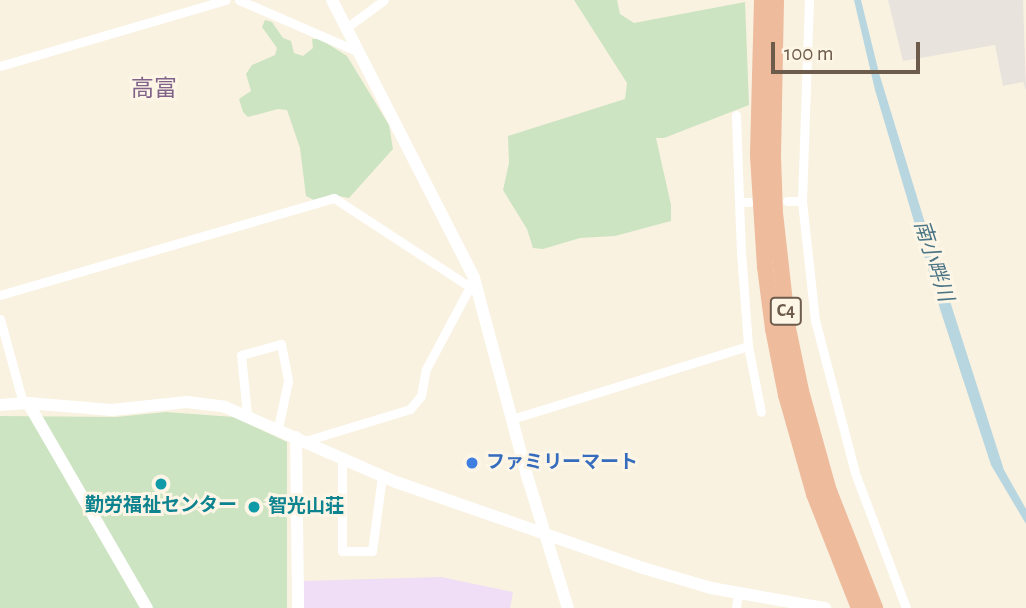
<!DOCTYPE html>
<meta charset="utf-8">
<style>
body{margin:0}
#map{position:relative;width:1026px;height:608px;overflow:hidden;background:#f9f2e1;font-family:"Alegreya Sans","Noto Sans JP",sans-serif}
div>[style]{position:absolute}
.industrial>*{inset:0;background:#e8e3dc}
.education>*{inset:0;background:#efdef5}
.green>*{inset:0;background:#cce4c1}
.water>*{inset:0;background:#b8d6e0}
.street>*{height:9px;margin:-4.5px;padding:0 4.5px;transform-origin:4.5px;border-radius:4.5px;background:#fff}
.secondary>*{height:12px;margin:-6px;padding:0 6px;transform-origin:6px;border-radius:6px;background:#fff}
.highway>*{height:16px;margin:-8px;padding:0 8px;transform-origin:8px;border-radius:8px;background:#eebb9d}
.dots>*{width:19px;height:19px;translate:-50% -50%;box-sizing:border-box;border:4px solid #fdf6e6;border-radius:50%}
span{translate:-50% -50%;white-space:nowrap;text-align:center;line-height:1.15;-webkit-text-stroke:6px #fdf6e6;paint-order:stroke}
.shield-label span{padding:2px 5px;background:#fdf6e6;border:2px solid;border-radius:5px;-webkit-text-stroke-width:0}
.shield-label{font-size:18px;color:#6d5b4b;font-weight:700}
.shop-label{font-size:19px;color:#366cbe;font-weight:700}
.left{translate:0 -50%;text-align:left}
.culture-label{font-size:19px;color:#0d838f;font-weight:700}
.water-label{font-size:21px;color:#4b7585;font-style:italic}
.quarter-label{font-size:23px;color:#81638a}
.scale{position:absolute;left:771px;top:42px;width:149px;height:32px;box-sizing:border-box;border:4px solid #6d5b4b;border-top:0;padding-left:9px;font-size:21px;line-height:24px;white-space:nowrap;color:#6d5b4b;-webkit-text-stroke:5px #fdf6e6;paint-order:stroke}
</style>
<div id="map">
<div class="industrial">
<div style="clip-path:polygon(888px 0,1023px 0,1026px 90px,1023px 82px,1003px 86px,995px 45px,903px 61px)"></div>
</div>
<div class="education">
<div style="clip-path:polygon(441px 577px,513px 592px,510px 608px,304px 608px,304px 581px)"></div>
</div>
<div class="green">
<div style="clip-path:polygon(574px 0,617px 0,620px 14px,634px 23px,745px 2px,749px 105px,664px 138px,656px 138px,671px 205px,671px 221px,615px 236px,580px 238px,543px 249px,533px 248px,527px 229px,503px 190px,509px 163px,508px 136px,625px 99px,627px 83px)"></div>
<div style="clip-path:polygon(265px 20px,272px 22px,283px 38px,291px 41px,294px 53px,303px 56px,313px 48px,312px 39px,320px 39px,347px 56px,389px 125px,393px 149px,349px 198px,334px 195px,314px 200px,306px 196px,300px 148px,287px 110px,278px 109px,248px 117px,243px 112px,239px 99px,251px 91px,246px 74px,252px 65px,275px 55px,277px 48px,262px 27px)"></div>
<div style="clip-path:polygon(166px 412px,234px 417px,287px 442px,287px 608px,0 608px,0 416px,116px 417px)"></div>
</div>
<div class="water">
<div style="clip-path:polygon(854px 0,861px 0,879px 73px,925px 223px,1004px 470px,1026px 509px,1026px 524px,991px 465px,940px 309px,875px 90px)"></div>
</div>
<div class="street">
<div style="left:239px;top:0;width:131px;rotate:23.4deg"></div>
<div style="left:809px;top:0;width:201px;rotate:92deg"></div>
<div style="left:802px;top:201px;width:120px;rotate:83.8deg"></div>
<div style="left:815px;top:320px;width:158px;rotate:75.3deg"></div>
<div style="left:855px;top:473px;width:144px;rotate:69.3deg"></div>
<div style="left:346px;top:28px;width:47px;rotate:-36.4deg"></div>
<div style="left:0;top:66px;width:235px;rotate:-16.3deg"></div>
<div style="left:736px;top:115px;width:87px;rotate:88deg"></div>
<div style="left:787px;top:201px;width:15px"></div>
<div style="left:749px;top:202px;width:10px;rotate:180deg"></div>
<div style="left:739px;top:202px;width:50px;rotate:87.7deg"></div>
<div style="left:741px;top:252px;width:94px;rotate:85.7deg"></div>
<div style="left:748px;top:346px;width:67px;rotate:78.9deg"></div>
<div style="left:0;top:295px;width:348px;rotate:-16.2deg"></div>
<div style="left:334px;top:198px;width:163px;rotate:33.2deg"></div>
<div style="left:0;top:319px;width:87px;rotate:74.7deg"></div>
<div style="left:247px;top:414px;width:59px;rotate:-95.8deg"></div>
<div style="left:241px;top:355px;width:41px;rotate:-15.4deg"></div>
<div style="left:281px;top:344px;width:38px;rotate:79deg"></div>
<div style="left:288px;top:381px;width:48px;rotate:102deg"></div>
<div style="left:512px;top:419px;width:247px;rotate:-17.2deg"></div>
<div style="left:305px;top:441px;width:110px;rotate:-16.9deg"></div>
<div style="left:410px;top:409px;width:17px;rotate:-50deg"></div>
<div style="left:421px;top:396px;width:27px;rotate:-80deg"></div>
<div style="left:426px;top:369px;width:98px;rotate:-61.9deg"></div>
<div style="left:342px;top:459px;width:92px;rotate:90deg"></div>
<div style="left:342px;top:551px;width:30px"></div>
<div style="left:372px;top:551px;width:76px;rotate:-82.4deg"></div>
<div style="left:736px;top:608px;width:14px;rotate:-82deg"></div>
</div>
<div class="secondary">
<div style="left:332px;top:0;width:312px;rotate:62.9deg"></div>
<div style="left:474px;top:278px;width:208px;rotate:75deg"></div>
<div style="left:528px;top:479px;width:135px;rotate:72.8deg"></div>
<div style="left:28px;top:403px;width:237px;rotate:59.9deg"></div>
<div style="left:0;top:405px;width:28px;rotate:-4deg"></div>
<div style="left:28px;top:403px;width:84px;rotate:4.8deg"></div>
<div style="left:112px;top:410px;width:75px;rotate:-6.1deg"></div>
<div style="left:187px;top:402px;width:38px;rotate:7deg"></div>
<div style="left:225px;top:407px;width:187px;rotate:23.7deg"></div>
<div style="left:396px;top:482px;width:262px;rotate:19.2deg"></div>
<div style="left:643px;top:568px;width:71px;rotate:16.4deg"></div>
<div style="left:711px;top:588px;width:116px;rotate:10deg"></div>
<div style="left:296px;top:437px;width:171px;rotate:89.3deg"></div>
</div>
<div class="highway">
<div style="left:762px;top:0;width:156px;rotate:91.5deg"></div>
<div style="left:758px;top:156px;width:111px;rotate:86.4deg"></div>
<div style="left:765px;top:267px;width:63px;rotate:82.6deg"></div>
<div style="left:773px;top:329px;width:67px;rotate:78.9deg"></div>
<div style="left:786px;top:395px;width:103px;rotate:74.2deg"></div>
<div style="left:814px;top:494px;width:123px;rotate:68.5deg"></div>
<div style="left:776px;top:0;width:156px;rotate:91.1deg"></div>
<div style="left:773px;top:156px;width:57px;rotate:88deg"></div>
<div style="left:775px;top:213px;width:116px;rotate:83.6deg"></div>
<div style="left:788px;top:328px;width:64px;rotate:78.3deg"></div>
<div style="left:801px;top:391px;width:104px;rotate:74.4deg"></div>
<div style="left:829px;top:491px;width:126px;rotate:68.5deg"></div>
</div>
<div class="dots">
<div style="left:472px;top:463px;background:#3f7fe0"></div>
<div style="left:161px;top:484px;background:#0f9aa8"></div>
<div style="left:254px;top:507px;background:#0f9aa8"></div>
</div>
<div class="shield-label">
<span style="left:786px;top:311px">C4</span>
</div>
<div class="shop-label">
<span class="left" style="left:486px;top:463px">ファミリーマート</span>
</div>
<div class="culture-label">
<span style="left:161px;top:506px">勤労福祉センター</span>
<span class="left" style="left:268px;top:507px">智光山荘</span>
</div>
<div class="water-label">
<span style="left:933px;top:261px;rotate:72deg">南小畔川</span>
</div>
<div class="quarter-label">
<span style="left:154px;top:90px">高富</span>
</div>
<div class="scale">100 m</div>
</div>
